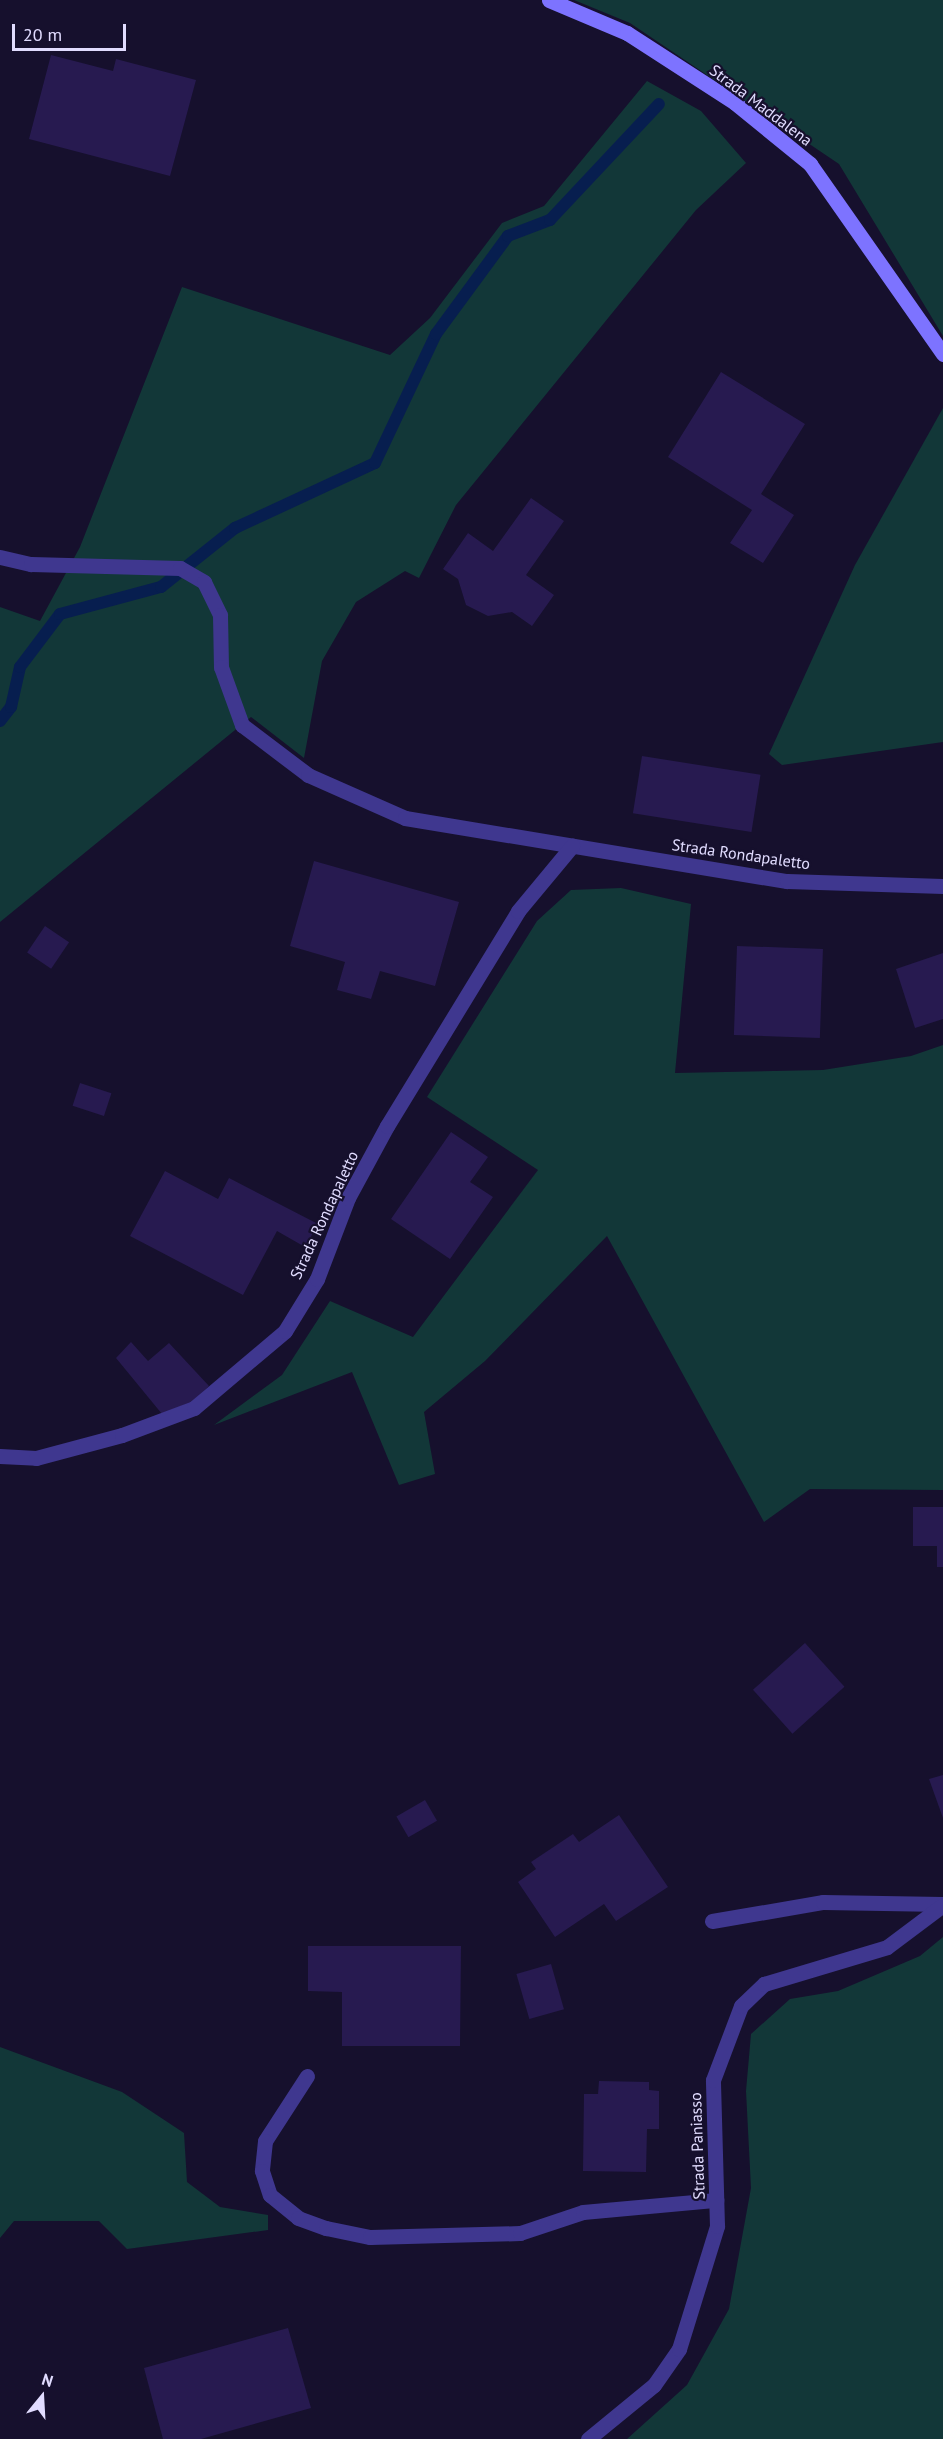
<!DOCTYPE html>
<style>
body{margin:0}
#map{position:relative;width:943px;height:2439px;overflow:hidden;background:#16102d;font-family:"PT Sans",sans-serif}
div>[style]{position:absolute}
.green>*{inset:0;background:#123738}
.stream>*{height:12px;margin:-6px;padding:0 6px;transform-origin:6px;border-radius:6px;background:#071e4f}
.building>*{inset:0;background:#271a50;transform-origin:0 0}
.lane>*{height:15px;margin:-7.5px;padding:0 7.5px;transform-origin:7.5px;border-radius:7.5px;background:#3f378f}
.street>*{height:15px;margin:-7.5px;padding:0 7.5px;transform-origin:7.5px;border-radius:7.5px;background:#3f378f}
.secondary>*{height:15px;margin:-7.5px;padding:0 7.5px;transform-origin:7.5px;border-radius:7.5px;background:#7d73ff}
span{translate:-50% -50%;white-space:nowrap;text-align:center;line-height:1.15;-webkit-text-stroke:4.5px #16102d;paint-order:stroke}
.street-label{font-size:16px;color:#e1dcff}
.north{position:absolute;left:12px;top:2367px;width:60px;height:60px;-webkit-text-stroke:4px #16102d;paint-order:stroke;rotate:18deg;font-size:16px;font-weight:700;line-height:24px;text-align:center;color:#e1dcff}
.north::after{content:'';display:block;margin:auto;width:21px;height:27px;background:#e1dcff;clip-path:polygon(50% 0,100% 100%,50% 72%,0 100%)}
.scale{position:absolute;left:12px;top:24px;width:114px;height:27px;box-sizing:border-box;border:3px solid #e1dcff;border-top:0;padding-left:8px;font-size:18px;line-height:21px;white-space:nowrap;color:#e1dcff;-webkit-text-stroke:4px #16102d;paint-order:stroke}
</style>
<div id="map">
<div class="green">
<div style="clip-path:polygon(574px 0,943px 0,943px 336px,839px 164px,630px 23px)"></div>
<div style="clip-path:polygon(647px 81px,701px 111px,746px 163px,696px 210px,456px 505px,419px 578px,405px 571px,356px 602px,322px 661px,304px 758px,251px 717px,0 922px,0 607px,40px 621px,80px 547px,182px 287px,390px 355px,430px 318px,502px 223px,544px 206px)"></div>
<div style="clip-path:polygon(943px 408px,943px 742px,782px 765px,769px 754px,855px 565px)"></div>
<div style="clip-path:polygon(621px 888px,691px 904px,675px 1073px,823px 1070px,911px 1056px,943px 1045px,943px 1490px,810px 1489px,764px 1522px,607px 1236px,485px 1361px,424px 1412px,435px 1474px,399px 1485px,352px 1372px,214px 1425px,282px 1375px,330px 1301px,413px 1337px,538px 1170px,427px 1097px,537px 921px,571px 890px)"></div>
<div style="clip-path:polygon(943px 1937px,943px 2439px,627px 2439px,687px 2385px,729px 2309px,751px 2188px,746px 2091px,751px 2034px,790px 1999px,838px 1991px,920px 1956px)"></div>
<div style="clip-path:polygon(0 2047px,122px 2092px,184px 2133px,187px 2182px,220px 2207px,268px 2215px,268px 2230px,127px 2249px,99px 2221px,14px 2221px,0 2238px)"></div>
</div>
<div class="stream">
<div style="left:0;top:721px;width:18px;rotate:-52deg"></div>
<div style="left:11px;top:707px;width:41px;rotate:-77.3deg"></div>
<div style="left:20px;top:667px;width:66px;rotate:-53deg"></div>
<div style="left:60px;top:614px;width:105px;rotate:-15deg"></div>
<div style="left:161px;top:587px;width:95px;rotate:-38.6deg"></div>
<div style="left:235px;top:528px;width:154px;rotate:-24.9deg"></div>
<div style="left:375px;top:463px;width:143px;rotate:-64.7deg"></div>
<div style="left:436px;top:334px;width:122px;rotate:-53.7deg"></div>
<div style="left:508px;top:236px;width:45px;rotate:-20.9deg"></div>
<div style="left:550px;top:220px;width:159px;rotate:-46.8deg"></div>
</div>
<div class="building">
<div style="clip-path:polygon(51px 55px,113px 71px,116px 59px,196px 80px,170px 176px,29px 139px)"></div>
<div style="clip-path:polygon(721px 372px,805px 424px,761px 494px,794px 515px,763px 563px,730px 543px,752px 510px,668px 457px)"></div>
<div style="clip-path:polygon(531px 498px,564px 521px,526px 575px,554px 595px,532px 626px,512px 612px,488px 616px,466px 605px,458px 579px,443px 569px,468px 533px,493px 551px)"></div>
<div style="left:642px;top:756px;width:120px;height:58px;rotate:9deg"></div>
<div style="clip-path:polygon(314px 861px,459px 902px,435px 986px,380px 971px,371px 999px,337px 990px,345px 962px,290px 946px)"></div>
<div style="left:45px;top:926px;width:29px;height:32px;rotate:34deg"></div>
<div style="left:737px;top:946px;width:86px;height:89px;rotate:2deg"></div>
<div style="clip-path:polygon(943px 953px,943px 1019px,915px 1028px,896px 969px)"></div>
<div style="left:80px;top:1083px;width:33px;height:24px;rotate:18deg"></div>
<div style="clip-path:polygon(451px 1132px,488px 1157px,470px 1182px,493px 1197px,450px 1259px,391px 1219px)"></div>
<div style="clip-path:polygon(165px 1171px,218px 1199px,229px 1178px,318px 1224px,305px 1247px,277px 1231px,243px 1295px,130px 1236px)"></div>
<div style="clip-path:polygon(131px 1342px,148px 1361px,169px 1343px,209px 1386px,193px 1401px,162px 1414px,116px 1358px)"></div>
<div style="clip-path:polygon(913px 1507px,943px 1507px,943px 1567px,937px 1567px,937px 1546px,913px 1546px)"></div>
<div style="left:805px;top:1643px;width:59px;height:70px;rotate:48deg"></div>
<div style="clip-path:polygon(943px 1775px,943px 1818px,929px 1779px)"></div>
<div style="left:425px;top:1800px;width:24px;height:33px;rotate:60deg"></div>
<div style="clip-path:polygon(619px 1815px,668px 1887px,616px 1921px,604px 1904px,555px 1937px,518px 1882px,536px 1869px,531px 1862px,573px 1834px,579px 1842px)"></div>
<div style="clip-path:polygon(308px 1946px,461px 1946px,460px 2046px,342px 2046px,342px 1992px,308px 1991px)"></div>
<div style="left:551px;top:1964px;width:47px;height:36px;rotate:74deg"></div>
<div style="clip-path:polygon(599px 2081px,649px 2082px,649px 2090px,659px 2091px,659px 2129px,647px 2129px,646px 2172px,583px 2171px,584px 2094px,598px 2094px)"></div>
<div style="clip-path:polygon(288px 2328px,311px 2408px,201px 2439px,163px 2439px,144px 2368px)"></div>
</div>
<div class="lane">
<div style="left:712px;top:1921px;width:113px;rotate:-9.7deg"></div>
</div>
<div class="street">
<div style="left:0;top:557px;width:32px;rotate:13deg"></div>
<div style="left:31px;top:564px;width:149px;rotate:1.5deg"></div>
<div style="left:180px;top:568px;width:28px;rotate:30deg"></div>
<div style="left:204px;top:582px;width:37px;rotate:64deg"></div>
<div style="left:220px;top:615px;width:52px;rotate:88.9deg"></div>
<div style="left:221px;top:667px;width:62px;rotate:70.1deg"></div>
<div style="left:242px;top:725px;width:83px;rotate:37.1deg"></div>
<div style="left:308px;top:775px;width:106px;rotate:23.9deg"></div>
<div style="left:405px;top:818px;width:387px;rotate:9.4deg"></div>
<div style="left:787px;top:881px;width:156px;rotate:1.8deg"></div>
<div style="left:0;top:1456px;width:36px;rotate:3deg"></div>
<div style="left:36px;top:1458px;width:89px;rotate:-15deg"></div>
<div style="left:122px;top:1435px;width:77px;rotate:-20.6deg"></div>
<div style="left:194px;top:1408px;width:119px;rotate:-40.2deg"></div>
<div style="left:285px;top:1331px;width:61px;rotate:-58.4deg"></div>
<div style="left:317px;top:1279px;width:87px;rotate:-69.1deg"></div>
<div style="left:348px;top:1198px;width:82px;rotate:-61.6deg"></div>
<div style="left:387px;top:1126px;width:252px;rotate:-58.6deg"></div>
<div style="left:518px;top:911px;width:85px;rotate:-50.3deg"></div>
<div style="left:823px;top:1902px;width:120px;rotate:1deg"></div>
<div style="left:307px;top:2076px;width:77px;rotate:122.9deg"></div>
<div style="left:265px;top:2141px;width:30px;rotate:96deg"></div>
<div style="left:262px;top:2171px;width:25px;rotate:72deg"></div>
<div style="left:270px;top:2195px;width:36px;rotate:39deg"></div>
<div style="left:298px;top:2218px;width:30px;rotate:20deg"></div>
<div style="left:326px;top:2228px;width:45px;rotate:11.6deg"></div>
<div style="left:370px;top:2237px;width:150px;rotate:-1.5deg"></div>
<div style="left:520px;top:2233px;width:66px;rotate:-18.4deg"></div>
<div style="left:583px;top:2212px;width:134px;rotate:-5.2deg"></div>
<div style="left:588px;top:2439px;width:85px;rotate:-39.3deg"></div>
<div style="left:654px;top:2385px;width:44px;rotate:-55.2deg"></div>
<div style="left:679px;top:2349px;width:129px;rotate:-72.8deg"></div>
<div style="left:717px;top:2226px;width:146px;rotate:-91.6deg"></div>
<div style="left:713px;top:2080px;width:79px;rotate:-69.3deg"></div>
<div style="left:741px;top:2006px;width:32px;rotate:-44deg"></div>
<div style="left:764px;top:1984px;width:128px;rotate:-16.7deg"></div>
<div style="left:887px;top:1947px;width:70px;rotate:-36.9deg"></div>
</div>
<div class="secondary">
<div style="left:549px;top:0;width:85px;rotate:22.9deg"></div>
<div style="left:627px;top:33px;width:129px;rotate:32.9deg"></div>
<div style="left:735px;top:103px;width:97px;rotate:39.1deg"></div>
<div style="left:810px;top:164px;width:232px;rotate:55deg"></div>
</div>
<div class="street-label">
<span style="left:761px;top:105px;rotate:37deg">Strada Maddalena</span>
<span style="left:741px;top:854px;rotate:8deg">Strada Rondapaletto</span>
<span style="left:324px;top:1215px;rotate:-65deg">Strada Rondapaletto</span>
<span style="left:697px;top:2146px;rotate:-92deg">Strada Paniasso</span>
</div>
<div class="north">N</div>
<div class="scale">20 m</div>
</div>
